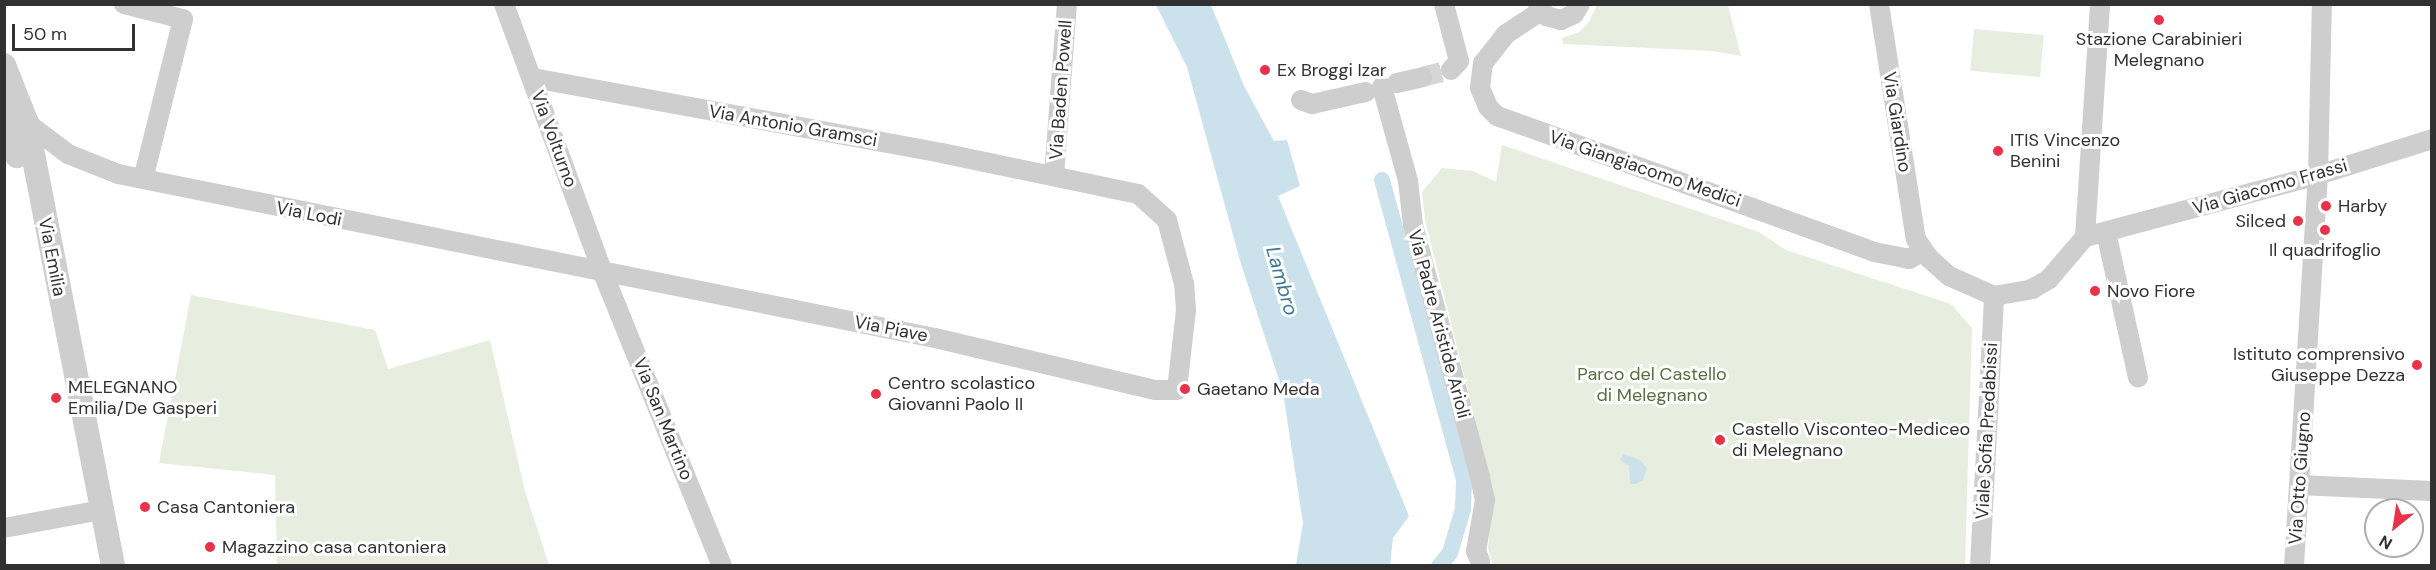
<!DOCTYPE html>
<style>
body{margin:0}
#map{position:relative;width:2436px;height:570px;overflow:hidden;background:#fff;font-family:"DM Sans",sans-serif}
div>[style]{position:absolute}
.green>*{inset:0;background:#e8eedf;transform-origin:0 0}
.water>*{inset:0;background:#cbe2ed}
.canal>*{height:16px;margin:-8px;padding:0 8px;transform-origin:8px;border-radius:8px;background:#cbe2ed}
.minor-tunnel>*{height:20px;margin-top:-10px;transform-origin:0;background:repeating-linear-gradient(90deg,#d6d6d6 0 20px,transparent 0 30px)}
.minor>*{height:20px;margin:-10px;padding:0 10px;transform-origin:10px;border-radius:10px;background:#cecece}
.tertiary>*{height:24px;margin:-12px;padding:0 12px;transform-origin:12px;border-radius:12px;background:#cecece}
.dots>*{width:16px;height:16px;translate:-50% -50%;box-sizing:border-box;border:3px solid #fff;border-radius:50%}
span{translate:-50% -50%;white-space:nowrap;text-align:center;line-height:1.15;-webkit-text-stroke:6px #fff;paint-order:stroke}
.poi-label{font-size:18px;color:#313131}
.left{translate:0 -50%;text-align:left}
.right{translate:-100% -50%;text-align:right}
.street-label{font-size:18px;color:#313131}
.park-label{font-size:18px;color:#576e3c}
.water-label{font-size:20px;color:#3c7895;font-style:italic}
.frame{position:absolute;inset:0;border:6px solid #313131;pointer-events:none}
.north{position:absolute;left:2364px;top:498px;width:60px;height:60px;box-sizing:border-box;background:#fff;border:2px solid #adadad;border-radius:50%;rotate:210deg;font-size:16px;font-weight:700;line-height:24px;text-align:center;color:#313131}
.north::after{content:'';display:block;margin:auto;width:21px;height:27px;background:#e9314a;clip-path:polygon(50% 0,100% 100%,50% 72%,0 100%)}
.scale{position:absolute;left:12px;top:24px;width:123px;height:27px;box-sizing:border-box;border:3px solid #313131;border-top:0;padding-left:8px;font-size:18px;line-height:21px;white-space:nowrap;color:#313131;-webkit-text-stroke:4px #fff;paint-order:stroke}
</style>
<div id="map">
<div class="green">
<div style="clip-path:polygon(1597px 5px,1728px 5px,1741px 56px,1712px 51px,1563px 44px,1562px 38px,1579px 32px,1589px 22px)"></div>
<div style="left:1974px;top:29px;width:70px;height:42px;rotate:5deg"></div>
<div style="clip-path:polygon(1502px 145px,1759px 232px,1786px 250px,1951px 304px,1972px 328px,1965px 565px,1493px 565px,1488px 548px,1493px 490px,1425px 220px,1422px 192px,1442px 168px,1473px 171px,1496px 182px)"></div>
<div style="clip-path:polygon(191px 295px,375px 330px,388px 369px,490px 340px,525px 491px,549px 565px,277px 565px,275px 475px,159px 463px)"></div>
</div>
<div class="water">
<div style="clip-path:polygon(1156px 5px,1211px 5px,1244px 86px,1274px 141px,1287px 140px,1300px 186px,1278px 196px,1409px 516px,1393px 538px,1390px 565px,1296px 565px,1303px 523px,1283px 392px,1241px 264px,1187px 67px)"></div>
<div style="clip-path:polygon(1624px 454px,1640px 460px,1647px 468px,1643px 480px,1636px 484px,1630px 484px,1629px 466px,1620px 460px)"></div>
</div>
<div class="canal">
<div style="left:1382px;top:180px;width:311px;rotate:74.7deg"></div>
<div style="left:1464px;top:480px;width:29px;rotate:92deg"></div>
<div style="left:1463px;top:509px;width:46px;rotate:106.5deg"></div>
<div style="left:1450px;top:553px;width:17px;rotate:130deg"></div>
</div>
<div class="minor-tunnel">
<div style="left:1422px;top:77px;width:30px;rotate:-14deg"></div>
</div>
<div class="minor">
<div style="left:124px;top:4px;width:61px;rotate:14.3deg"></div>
<div style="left:183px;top:19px;width:165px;rotate:104deg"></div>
<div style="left:504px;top:4px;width:287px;rotate:69.8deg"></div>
<div style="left:603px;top:273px;width:316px;rotate:67.9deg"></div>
<div style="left:1444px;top:4px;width:59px;rotate:75.3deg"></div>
<div style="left:1459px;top:61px;width:12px;rotate:132deg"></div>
<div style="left:1538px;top:4px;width:14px;rotate:56deg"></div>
<div style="left:1546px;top:16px;width:16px;rotate:15deg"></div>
<div style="left:1561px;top:20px;width:14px;rotate:-25deg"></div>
<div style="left:1574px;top:14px;width:12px;rotate:-59deg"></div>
<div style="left:1879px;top:4px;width:238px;rotate:81.1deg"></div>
<div style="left:1916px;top:239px;width:23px;rotate:56deg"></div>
<div style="left:1929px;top:258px;width:27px;rotate:42deg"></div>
<div style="left:1949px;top:276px;width:49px;rotate:24deg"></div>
<div style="left:1994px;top:296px;width:39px;rotate:-10deg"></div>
<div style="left:2032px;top:289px;width:20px;rotate:-30deg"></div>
<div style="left:2049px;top:279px;width:55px;rotate:-49.4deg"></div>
<div style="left:2085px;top:237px;width:241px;rotate:-14.9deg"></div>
<div style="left:2318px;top:175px;width:120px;rotate:-17.5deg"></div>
<div style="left:1541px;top:11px;width:42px;rotate:146.7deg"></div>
<div style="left:1506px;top:34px;width:37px;rotate:128deg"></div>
<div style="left:1483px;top:63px;width:25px;rotate:97deg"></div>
<div style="left:1480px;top:88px;width:21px;rotate:67deg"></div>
<div style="left:1488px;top:107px;width:13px;rotate:45deg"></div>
<div style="left:1497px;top:116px;width:401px;rotate:19.8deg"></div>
<div style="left:1874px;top:252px;width:36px;rotate:11deg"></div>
<div style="left:1909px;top:259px;width:16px;rotate:-30deg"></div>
<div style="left:1397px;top:83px;width:26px;rotate:-13deg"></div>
<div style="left:1382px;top:87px;width:98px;rotate:74.5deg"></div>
<div style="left:1408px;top:181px;width:44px;rotate:83.5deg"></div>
<div style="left:1413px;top:225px;width:261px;rotate:75.1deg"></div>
<div style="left:1480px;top:477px;width:24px;rotate:78deg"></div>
<div style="left:1485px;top:500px;width:52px;rotate:100deg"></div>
<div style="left:1476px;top:551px;width:11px;rotate:68deg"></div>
<div style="left:1301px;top:100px;width:12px;rotate:20deg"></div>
<div style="left:1312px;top:104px;width:55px;rotate:-12.5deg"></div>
<div style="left:27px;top:123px;width:51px;rotate:37.1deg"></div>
<div style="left:68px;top:154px;width:54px;rotate:21.8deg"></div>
<div style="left:118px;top:174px;width:833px;rotate:11.35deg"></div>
<div style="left:935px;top:338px;width:226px;rotate:13.3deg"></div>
<div style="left:1155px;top:390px;width:22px"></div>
<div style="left:1177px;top:390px;width:81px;rotate:-83.6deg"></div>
<div style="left:1186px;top:310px;width:26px;rotate:-94deg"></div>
<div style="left:1184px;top:284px;width:66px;rotate:-104.9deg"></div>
<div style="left:1167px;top:220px;width:39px;rotate:-138deg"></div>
<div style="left:1138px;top:194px;width:200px;rotate:-168.2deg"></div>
<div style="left:942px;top:153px;width:417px;rotate:-169.6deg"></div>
<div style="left:1054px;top:176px;width:172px;rotate:-85.7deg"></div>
<div style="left:2106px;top:232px;width:149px;rotate:77.6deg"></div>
<div style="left:2085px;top:237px;width:233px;rotate:-86.3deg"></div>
<div style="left:2299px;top:485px;width:133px;rotate:2.6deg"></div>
<div style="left:4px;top:528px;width:99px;rotate:-10.5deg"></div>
<div style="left:1980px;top:566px;width:270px;rotate:-87deg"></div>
<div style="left:2294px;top:566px;width:392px;rotate:-86.5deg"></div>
<div style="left:2318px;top:175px;width:171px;rotate:-88.7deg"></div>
</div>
<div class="tertiary">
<div style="left:4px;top:65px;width:62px;rotate:68.4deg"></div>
<div style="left:27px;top:123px;width:451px;rotate:79deg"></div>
<div style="left:4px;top:110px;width:48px;rotate:74.2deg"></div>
</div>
<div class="dots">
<div style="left:2159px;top:20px;background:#e9314a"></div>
<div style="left:1265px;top:70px;background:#e9314a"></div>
<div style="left:1998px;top:151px;background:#e9314a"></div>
<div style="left:2326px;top:206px;background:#e9314a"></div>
<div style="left:2298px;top:221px;background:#e9314a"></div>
<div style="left:2325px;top:230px;background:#e9314a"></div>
<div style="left:2095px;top:291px;background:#e9314a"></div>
<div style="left:2417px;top:365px;background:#e9314a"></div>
<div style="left:1185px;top:389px;background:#e9314a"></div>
<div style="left:876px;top:394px;background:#e9314a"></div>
<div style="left:56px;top:398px;background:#e9314a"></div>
<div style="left:1720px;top:440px;background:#e9314a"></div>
<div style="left:145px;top:507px;background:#e9314a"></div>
<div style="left:210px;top:547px;background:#e9314a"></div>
</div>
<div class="poi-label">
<span style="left:2159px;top:50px">Stazione Carabinieri<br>Melegnano</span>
<span class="left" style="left:1277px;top:70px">Ex Broggi Izar</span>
<span class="left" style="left:2010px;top:151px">ITIS Vincenzo<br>Benini</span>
<span class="left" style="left:2338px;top:206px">Harby</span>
<span class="right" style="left:2286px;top:221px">Silced</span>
<span style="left:2325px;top:250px">Il quadrifoglio</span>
<span class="left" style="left:2107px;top:291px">Novo Fiore</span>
<span class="right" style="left:2405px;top:365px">Istituto comprensivo<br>Giuseppe Dezza</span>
<span class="left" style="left:888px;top:394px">Centro scolastico<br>Giovanni Paolo II</span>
<span class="left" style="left:68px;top:398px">MELEGNANO<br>Emilia/De Gasperi</span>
<span class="left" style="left:1197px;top:389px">Gaetano Meda</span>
<span class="left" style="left:1732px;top:440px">Castello Visconteo-Mediceo<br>di Melegnano</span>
<span class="left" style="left:157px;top:507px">Casa Cantoniera</span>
<span class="left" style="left:222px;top:547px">Magazzino casa cantoniera</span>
</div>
<div class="street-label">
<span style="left:1061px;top:90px;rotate:-86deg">Via Baden Powell</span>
<span style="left:1897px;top:122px;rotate:81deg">Via Giardino</span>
<span style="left:793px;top:126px;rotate:10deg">Via Antonio Gramsci</span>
<span style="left:554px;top:139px;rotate:70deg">Via Volturno</span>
<span style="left:1645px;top:169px;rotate:19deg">Via Giangiacomo Medici</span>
<span style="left:2270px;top:187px;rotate:-16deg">Via Giacomo Frassi</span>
<span style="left:309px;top:214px;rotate:11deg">Via Lodi</span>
<span style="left:52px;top:257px;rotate:79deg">Via Emilia</span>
<span style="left:1439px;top:324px;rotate:75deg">Via Padre Aristide Arioli</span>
<span style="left:891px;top:329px;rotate:11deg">Via Piave</span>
<span style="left:663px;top:419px;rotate:68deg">Via San Martino</span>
<span style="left:1987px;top:431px;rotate:-87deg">Viale Sofia Predabissi</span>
<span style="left:2300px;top:478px;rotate:-86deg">Via Otto Giugno</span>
</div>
<div class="park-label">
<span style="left:1652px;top:385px">Parco del Castello<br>di Melegnano</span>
</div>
<div class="water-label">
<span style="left:1282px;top:281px;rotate:74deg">Lambro</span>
</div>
<div class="frame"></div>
<div class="north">N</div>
<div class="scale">50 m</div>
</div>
